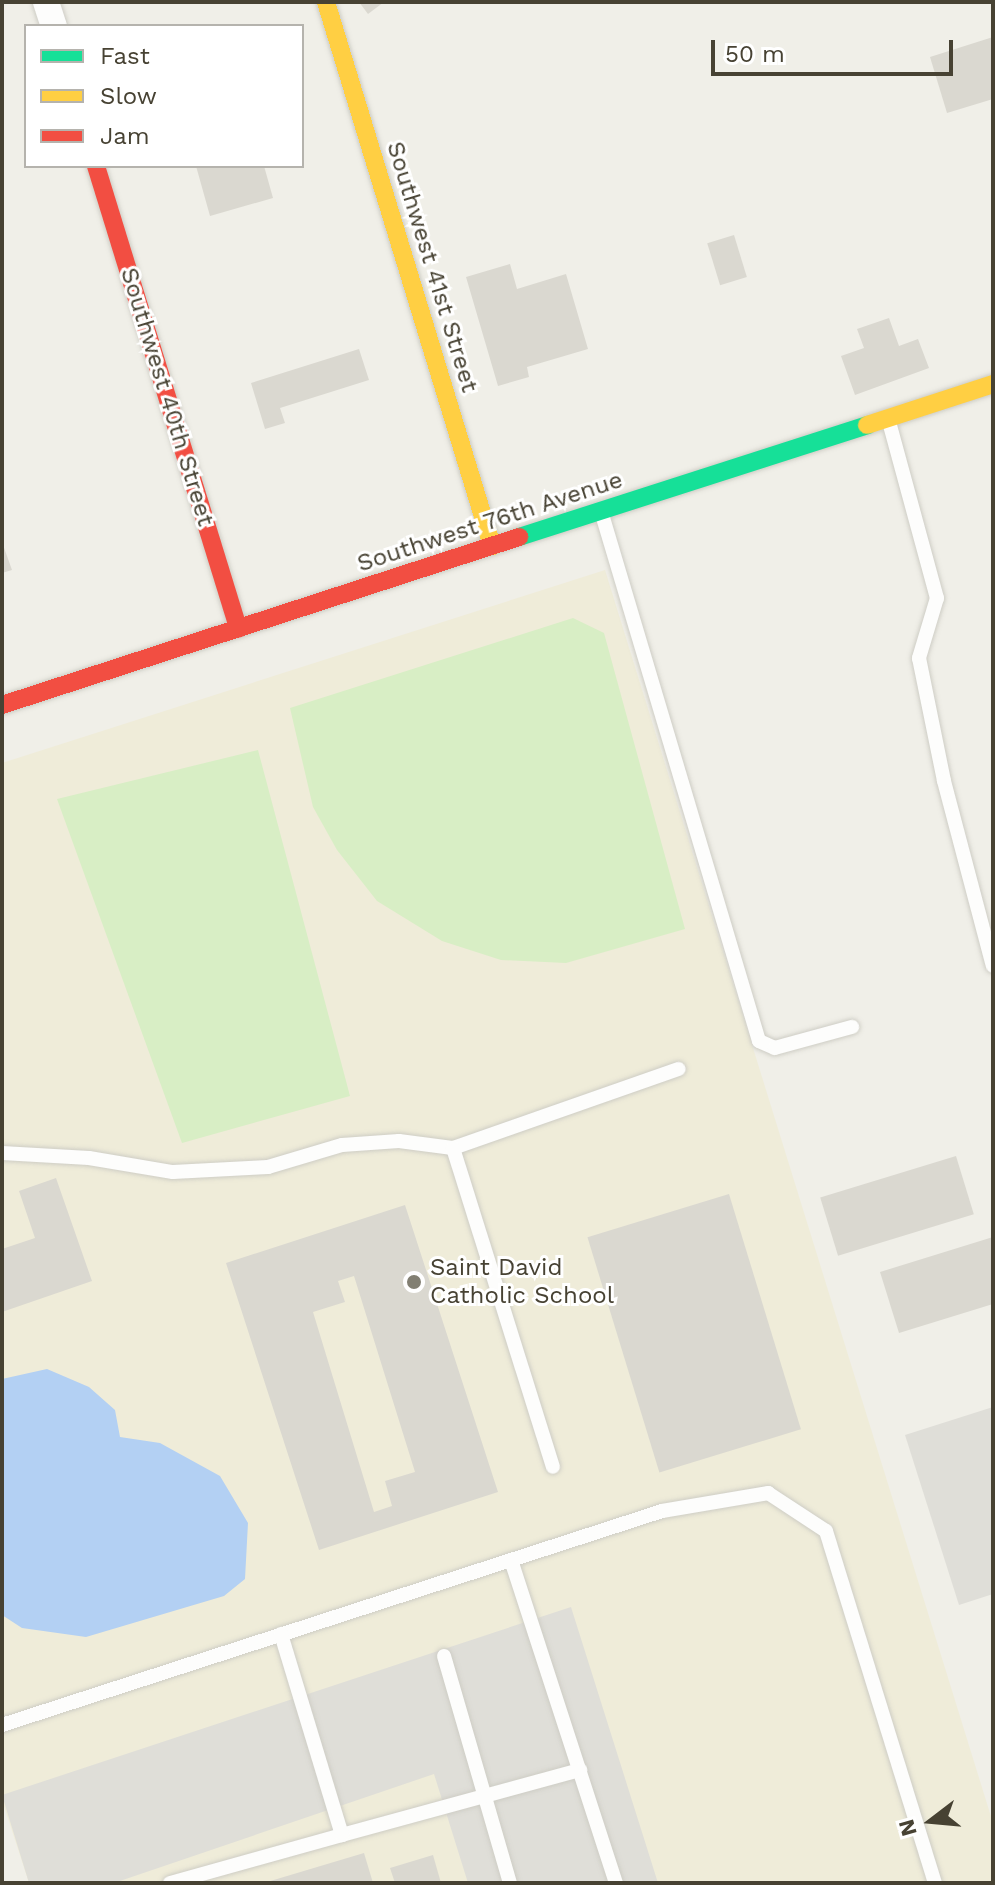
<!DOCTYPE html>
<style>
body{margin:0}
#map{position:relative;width:995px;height:1885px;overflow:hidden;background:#f0efe8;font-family:"Work Sans",sans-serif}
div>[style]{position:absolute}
.education>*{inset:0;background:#efecd9}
.green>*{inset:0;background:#d8eec5}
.parking>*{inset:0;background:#dfded8}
.water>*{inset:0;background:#b3d0f3}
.building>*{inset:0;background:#dad8d0;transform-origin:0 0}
.roads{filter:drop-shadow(0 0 2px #cecdc5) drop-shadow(0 0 2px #cecdc5)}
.lane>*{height:14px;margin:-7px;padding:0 7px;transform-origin:7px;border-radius:7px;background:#fdfdfc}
.street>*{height:26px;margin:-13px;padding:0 13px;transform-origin:13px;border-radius:13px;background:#fdfdfc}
.fast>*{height:18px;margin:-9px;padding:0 9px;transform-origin:9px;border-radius:9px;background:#16e098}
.slow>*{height:18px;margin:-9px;padding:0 9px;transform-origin:9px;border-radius:9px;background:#ffcf43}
.jam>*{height:18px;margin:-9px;padding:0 9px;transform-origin:9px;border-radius:9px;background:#f24e42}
.dots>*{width:22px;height:22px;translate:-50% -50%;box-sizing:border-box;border:4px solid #fff;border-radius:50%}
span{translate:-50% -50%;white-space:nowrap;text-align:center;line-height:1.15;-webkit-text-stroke:6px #fff;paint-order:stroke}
.street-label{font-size:24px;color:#474233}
.poi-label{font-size:24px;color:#474233}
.left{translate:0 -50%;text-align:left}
.frame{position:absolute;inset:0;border:4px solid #474233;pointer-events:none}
.legend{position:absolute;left:24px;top:24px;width:280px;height:144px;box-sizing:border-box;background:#fff;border:2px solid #b5b3ad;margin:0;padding:10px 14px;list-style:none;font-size:24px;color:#474233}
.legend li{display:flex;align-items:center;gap:16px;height:40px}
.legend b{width:40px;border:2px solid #b5b3ad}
.north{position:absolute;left:891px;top:1781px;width:80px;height:80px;-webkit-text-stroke:6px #fff;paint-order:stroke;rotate:254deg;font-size:22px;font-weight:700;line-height:32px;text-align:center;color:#474233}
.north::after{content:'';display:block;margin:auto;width:28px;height:36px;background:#474233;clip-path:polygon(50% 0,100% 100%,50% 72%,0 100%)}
.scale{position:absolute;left:711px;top:40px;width:242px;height:36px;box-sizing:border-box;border:4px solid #474233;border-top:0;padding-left:10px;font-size:24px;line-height:28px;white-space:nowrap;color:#474233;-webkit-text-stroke:6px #fff;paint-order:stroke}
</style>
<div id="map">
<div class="education">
<div style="clip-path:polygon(605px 570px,993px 1823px,993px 1883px,29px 1883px,2px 1800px,2px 763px)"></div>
</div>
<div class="green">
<div style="clip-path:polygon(573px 618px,604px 633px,685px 929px,566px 963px,501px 960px,442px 941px,377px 901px,337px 850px,313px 807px,290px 708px)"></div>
<div style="clip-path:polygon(258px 750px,350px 1096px,182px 1143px,57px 799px)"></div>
</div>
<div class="parking">
<div style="clip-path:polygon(993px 1407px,993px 1594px,959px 1605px,905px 1435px)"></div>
<div style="clip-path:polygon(571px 1607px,658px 1883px,468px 1883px,434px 1774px,114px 1883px,29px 1883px,2px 1795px)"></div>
</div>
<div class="water">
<div style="clip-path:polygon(47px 1369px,89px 1387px,115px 1410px,120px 1437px,160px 1443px,220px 1476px,248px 1523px,245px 1579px,224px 1596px,86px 1637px,22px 1628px,2px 1615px,2px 1379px)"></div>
</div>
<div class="building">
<div style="clip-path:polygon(359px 2px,384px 2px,368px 14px)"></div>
<div style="clip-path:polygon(993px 37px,993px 99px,947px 113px,930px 57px)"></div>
<div style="clip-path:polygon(196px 166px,264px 166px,273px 198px,210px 216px)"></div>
<div style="left:734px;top:235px;width:44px;height:28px;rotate:73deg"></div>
<div style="clip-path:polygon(510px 264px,517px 289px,566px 274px,588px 349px,527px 367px,529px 377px,498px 386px,466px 277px)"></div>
<div style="clip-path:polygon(889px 318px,899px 346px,918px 339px,929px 368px,855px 395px,841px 356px,864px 348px,857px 329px)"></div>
<div style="clip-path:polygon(359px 349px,369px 380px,280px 408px,285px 423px,265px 429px,251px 383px)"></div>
<div style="clip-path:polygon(2px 542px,12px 570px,2px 573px)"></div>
<div style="left:956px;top:1156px;width:61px;height:142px;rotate:73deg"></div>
<div style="clip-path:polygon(56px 1178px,92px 1281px,2px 1312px,2px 1249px,35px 1238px,19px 1191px)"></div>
<div style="left:729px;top:1194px;width:246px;height:148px;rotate:73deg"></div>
<div style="clip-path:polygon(evenodd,405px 1205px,498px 1492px,319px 1550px,226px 1263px,405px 1205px,354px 1276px,415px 1472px,385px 1481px,392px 1506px,374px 1512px,313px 1312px,345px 1302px,338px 1281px,354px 1276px)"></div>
<div style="clip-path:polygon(993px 1237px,993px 1304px,899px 1333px,880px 1272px)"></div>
<div style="clip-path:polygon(364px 1853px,373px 1883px,267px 1883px,267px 1882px)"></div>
<div style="clip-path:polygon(433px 1855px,441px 1883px,395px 1883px,390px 1868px)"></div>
</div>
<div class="roads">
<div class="lane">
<div style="left:888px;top:418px;width:187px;rotate:74.8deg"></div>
<div style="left:937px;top:598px;width:63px;rotate:106.7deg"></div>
<div style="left:919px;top:658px;width:126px;rotate:78.5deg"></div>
<div style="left:944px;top:781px;width:191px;rotate:75.2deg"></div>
<div style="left:601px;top:511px;width:553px;rotate:73.4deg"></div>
<div style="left:759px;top:1041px;width:17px;rotate:24deg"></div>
<div style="left:775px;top:1048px;width:80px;rotate:-15.3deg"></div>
<div style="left:453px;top:1148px;width:239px;rotate:-19.3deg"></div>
<div style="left:2px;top:1153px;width:87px;rotate:3.3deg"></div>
<div style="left:89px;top:1158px;width:85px;rotate:9.5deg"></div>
<div style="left:173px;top:1172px;width:95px;rotate:-3deg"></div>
<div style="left:268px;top:1167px;width:77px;rotate:-16.6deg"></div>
<div style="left:342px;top:1145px;width:57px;rotate:-4deg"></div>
<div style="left:399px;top:1141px;width:54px;rotate:7.4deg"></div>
<div style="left:453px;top:1148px;width:334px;rotate:72.6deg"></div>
<div style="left:511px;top:1560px;width:340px;rotate:72deg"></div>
<div style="left:444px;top:1656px;width:236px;rotate:73.8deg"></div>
<div style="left:2px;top:1725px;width:694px;rotate:-17.96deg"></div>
<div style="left:662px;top:1511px;width:108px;rotate:-9.6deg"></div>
<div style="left:768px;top:1493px;width:69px;rotate:33.2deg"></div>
<div style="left:826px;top:1531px;width:368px;rotate:72.8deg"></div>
<div style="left:342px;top:1835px;width:247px;rotate:-15.3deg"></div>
<div style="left:170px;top:1883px;width:179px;rotate:-15.6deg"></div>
<div style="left:342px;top:1835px;width:210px;rotate:-106.9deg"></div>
</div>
<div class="street">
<div style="left:46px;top:2px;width:25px;rotate:72deg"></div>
</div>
<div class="fast">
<div style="left:519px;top:537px;width:366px;rotate:-17.8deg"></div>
</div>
<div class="slow">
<div style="left:326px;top:2px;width:569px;rotate:73.03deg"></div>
<div style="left:867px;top:425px;width:133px;rotate:-18deg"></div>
</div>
<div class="jam">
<div style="left:96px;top:166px;width:484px;rotate:72.9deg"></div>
<div style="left:2px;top:705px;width:544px;rotate:-18deg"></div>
</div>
</div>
<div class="dots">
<div style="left:414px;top:1282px;background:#827f72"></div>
</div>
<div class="street-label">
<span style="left:432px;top:267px;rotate:73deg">Southwest 41st Street</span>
<span style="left:167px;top:397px;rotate:73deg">Southwest 40th Street</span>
<span style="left:490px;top:522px;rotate:-18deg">Southwest 76th Avenue</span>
</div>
<div class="poi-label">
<span class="left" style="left:430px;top:1282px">Saint David<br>Catholic School</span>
</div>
<div class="frame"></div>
<ul class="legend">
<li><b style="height:10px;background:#16e098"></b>Fast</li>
<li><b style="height:10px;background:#ffcf43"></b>Slow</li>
<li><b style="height:10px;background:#f24e42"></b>Jam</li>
</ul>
<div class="north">N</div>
<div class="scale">50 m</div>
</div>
